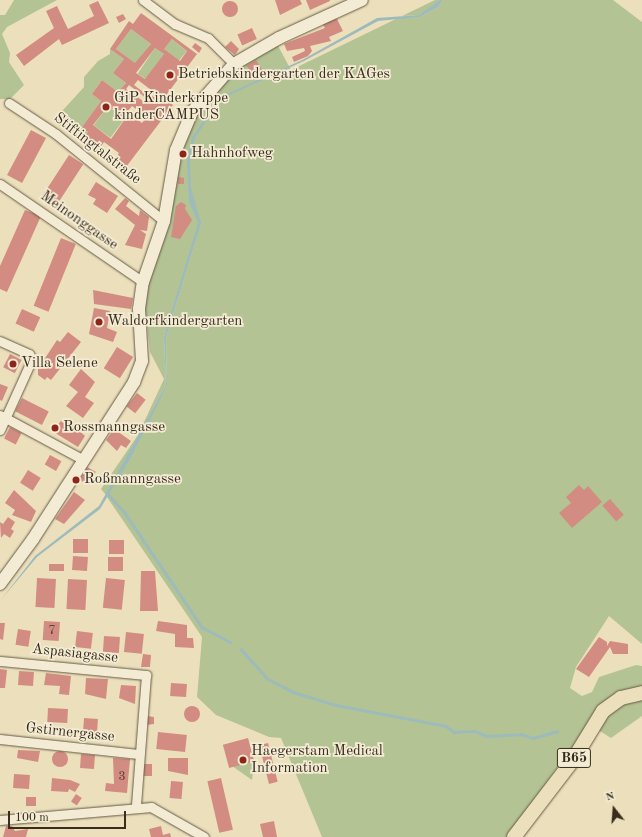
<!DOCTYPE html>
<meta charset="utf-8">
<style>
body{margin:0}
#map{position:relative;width:642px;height:837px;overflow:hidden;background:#ece0bc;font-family:"Old Standard TT",serif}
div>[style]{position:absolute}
.green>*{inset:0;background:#b4c393;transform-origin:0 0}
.water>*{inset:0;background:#9dbbbb}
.stream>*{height:2.5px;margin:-1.25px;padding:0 1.25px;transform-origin:1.25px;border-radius:1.25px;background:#9dbbbb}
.building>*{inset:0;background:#d28c81;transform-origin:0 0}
.round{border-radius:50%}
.roads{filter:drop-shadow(0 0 1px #655945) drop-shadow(0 0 1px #655945)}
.street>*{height:9px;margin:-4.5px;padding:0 4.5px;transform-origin:4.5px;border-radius:4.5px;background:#f3ebd3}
.secondary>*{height:12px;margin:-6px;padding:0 6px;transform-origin:6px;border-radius:6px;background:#f3ebd3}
.primary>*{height:14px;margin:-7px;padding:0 7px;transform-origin:7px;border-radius:7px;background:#ece0bc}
.dots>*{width:11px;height:11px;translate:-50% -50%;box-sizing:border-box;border:2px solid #f3ebd3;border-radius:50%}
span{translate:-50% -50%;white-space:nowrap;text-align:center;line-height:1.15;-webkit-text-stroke:3.5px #f3ebd3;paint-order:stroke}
.number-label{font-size:13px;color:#5e4436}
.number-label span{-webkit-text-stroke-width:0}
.shield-label span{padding:1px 3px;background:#f3ebd3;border:1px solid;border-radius:3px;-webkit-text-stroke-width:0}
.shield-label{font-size:14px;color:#382c1d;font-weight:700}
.poi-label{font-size:15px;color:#382c1d}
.left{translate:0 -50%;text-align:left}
.street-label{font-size:15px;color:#382c1d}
.north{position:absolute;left:594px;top:789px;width:40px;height:40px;-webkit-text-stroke:3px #f3ebd3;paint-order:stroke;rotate:343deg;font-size:11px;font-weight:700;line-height:16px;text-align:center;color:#382c1d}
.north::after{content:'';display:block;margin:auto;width:14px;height:18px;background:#382c1d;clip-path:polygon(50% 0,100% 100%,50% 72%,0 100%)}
.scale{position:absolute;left:8px;top:811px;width:118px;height:18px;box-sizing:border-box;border:2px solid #382c1d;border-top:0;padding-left:5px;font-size:12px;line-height:14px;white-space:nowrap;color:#382c1d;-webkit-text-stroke:3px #f3ebd3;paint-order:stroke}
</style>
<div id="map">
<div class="green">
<div style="clip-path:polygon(14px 0,57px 0,7px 27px,2px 34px,10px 53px,9px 62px,24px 85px,10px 99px,0 99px,0 15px,5px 15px)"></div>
<div style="clip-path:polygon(435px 0,440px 0,436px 6px,419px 15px,402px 16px)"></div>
<div style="clip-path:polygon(443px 0,613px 0,642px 22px,642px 644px,609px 616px,576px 667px,570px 688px,582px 696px,592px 692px,599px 677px,636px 665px,642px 666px,642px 691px,600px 709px,507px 837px,322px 837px,281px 738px,269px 737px,216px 715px,197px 697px,202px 637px,107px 497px,167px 386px,166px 338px,196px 239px,164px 337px,166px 385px,106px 495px,101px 489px,138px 435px,164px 379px,150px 352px,144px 298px,171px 219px,164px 214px,192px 112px,234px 64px,277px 44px,291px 70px,398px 18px,420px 17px,438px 7px)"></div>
<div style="left:131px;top:29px;width:25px;height:25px;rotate:37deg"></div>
<div style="left:172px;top:39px;width:19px;height:13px;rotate:39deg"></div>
<div style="left:155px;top:48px;width:11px;height:31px;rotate:34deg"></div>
<div style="clip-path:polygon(110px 49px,124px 59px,113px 73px,126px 83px,118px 92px,102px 80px,92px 94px,101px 101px,82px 127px,88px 132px,82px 140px,53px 121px,84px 87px,84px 77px,98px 61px,110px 54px)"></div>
<div style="left:108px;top:106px;width:21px;height:24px;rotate:37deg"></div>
<div style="clip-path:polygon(642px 698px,642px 716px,611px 738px,595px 728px,612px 708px)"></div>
<div style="clip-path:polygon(254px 761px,252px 780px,232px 766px)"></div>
</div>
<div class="water">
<div style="clip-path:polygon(440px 0,443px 0,438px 7px,420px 17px,378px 21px,304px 61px,221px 99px,195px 138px,190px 161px,191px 188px,201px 223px,166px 338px,167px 386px,130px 459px,100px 509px,37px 557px,0 601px,35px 556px,99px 506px,166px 385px,164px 337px,198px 223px,189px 201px,187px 161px,192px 137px,220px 97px,302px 60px,377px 18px,419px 15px)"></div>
</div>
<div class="stream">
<div style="left:108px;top:494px;width:25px;rotate:48deg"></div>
<div style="left:125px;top:513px;width:138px;rotate:56deg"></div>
<div style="left:202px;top:627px;width:32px;rotate:28deg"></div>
<div style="left:241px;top:649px;width:40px;rotate:48deg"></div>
<div style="left:268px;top:679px;width:28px;rotate:27deg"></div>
<div style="left:293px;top:692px;width:45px;rotate:16.8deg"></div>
<div style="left:336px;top:705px;width:112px;rotate:10.8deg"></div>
<div style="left:446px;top:726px;width:10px;rotate:37deg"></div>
<div style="left:454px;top:732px;width:21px;rotate:-3deg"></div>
<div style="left:475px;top:731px;width:13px;rotate:23deg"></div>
<div style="left:487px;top:736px;width:34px;rotate:-3deg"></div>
<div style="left:521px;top:734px;width:13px;rotate:18deg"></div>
<div style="left:533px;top:738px;width:25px;rotate:-16deg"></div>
</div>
<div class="building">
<div style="clip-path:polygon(275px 0,300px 0,302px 4px,280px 15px)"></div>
<div style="clip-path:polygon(306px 0,330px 0,330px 1px,310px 10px)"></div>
<div class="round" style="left:222px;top:1px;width:16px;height:16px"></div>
<div style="clip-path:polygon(98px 1px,109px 23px,62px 45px,59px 39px,24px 66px,16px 55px,54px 28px,46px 11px,57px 6px,68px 29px,94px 16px,89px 5px)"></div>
<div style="clip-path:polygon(evenodd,141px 13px,197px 54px,164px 98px,173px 105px,123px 171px,82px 140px,88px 132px,82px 127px,101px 101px,92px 94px,102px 80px,118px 92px,126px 83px,113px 73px,124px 59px,110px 49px,129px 21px,133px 24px,141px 13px,131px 29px,151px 44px,135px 63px,116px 49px,131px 29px,141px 13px,172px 39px,187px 51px,180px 61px,164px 49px,172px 39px,141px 13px,155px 48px,164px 54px,145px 79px,136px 73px,155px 48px,141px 13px,138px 80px,155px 93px,151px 98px,134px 85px,138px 80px,141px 13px,129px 85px,146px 98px,143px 101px,126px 89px,129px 85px,141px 13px,108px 106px,125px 119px,111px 139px,93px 125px,108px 106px,141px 13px,132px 106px,147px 117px,142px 123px,127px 112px,132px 106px,141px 13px,104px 142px,119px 153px,114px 160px,99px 149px,104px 142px)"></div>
<div style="clip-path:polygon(123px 14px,126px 19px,119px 23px,116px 17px)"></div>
<div style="clip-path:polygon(336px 17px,343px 31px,329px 37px,331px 41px,310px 46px,312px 51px,308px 56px,294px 62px,292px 57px,305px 51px,304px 48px,287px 51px,284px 44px,325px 28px,322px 23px)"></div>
<div style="left:252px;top:28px;width:12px;height:16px;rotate:66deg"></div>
<div style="clip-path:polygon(231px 41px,239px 49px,235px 55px,225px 47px)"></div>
<div style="clip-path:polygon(195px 43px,202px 48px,199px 53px,192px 47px)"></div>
<div style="left:256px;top:60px;width:13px;height:11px;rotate:58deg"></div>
<div style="left:31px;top:130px;width:17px;height:51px;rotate:28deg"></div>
<div style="left:69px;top:155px;width:17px;height:52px;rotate:33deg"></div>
<div style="clip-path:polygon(178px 177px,184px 178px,184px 184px,178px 184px)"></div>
<div style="clip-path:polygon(96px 182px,118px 196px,107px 213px,93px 204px,96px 199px,88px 195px)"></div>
<div style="clip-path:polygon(125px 198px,129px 201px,126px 206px,139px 216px,140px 210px,149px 217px,147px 231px,140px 230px,146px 234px,142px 249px,125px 245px,135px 225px,115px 209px)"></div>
<div style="clip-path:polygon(181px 202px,186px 205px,185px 209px,192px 220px,180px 239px,171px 237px,176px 206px)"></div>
<div style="clip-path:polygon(25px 210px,41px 216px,7px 292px,0 289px,0 266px)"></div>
<div style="left:61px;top:238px;width:16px;height:73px;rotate:22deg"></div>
<div style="clip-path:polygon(93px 290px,133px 298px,131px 309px,94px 304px)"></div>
<div style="clip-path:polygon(94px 308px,110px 311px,107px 328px,117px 332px,113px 342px,89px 334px)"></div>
<div style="left:22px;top:309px;width:20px;height:16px;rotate:24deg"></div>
<div style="clip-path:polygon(68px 332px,81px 342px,51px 380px,47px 377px,45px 380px,38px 375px,38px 369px,57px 340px,60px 342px)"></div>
<div style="left:117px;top:347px;width:19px;height:25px;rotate:32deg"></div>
<div style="left:10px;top:354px;width:13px;height:15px;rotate:27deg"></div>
<div style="clip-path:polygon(81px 369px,95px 382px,85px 397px,94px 403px,83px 418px,66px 406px,78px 392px,69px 385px)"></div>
<div style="clip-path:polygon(0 384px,8px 387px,2px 401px,0 400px)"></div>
<div style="left:137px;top:393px;width:11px;height:17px;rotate:38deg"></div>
<div style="left:22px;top:398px;width:30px;height:15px;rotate:27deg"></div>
<div style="clip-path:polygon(61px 421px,69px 426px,71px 423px,85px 436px,78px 447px,52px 431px)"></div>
<div style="left:10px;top:427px;width:13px;height:13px;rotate:27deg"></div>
<div style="clip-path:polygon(114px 429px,131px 441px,126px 448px,121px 445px,117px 451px,106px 440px)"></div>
<div style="left:50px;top:455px;width:13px;height:11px;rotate:29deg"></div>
<div style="left:87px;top:467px;width:10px;height:15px;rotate:29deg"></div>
<div style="left:28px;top:470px;width:15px;height:15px;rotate:32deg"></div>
<div style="clip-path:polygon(579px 485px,584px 490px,588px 486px,602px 502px,572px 528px,559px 513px,571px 503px,566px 497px)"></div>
<div style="clip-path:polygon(14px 490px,36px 511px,31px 522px,12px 515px,15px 510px,5px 503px)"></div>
<div style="clip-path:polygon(74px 492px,85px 500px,64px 524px,55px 519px)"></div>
<div style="left:610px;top:499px;width:21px;height:10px;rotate:49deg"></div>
<div style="clip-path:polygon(8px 517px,15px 522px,11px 529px,14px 531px,10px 538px,4px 534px,1px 538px,0 522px,3px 524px)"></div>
<div style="left:73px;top:539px;width:15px;height:14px"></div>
<div style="left:109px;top:540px;width:15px;height:14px"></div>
<div style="left:73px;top:556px;width:15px;height:14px;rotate:4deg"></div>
<div style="left:108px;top:557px;width:15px;height:14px"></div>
<div style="left:49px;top:564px;width:15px;height:7px"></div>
<div style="clip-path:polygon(141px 571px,155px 571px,158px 611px,140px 611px)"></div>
<div style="left:37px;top:578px;width:19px;height:29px;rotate:3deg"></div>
<div style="left:106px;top:578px;width:19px;height:30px;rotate:6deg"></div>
<div style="left:68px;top:579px;width:19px;height:30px;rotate:3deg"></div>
<div style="left:44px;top:621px;width:16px;height:19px;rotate:4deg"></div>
<div style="clip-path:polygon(158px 621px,187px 625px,187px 638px,193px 638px,194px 648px,175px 647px,175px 634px,156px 631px)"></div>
<div style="clip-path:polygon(0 623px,5px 623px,3px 640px,0 639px)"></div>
<div style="left:18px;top:629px;width:13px;height:16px;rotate:9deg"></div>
<div style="left:77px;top:631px;width:16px;height:16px;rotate:7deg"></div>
<div style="left:126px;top:632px;width:18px;height:20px;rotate:6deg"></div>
<div style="left:104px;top:636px;width:16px;height:16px;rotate:4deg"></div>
<div style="clip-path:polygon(599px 637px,607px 642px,607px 646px,610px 641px,628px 644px,628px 654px,613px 654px,610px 647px,589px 677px,576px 669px)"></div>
<div style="clip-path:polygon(143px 654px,151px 655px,150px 667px,141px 667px)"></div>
<div style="clip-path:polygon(0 669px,7px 670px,5px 688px,0 688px)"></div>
<div style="left:19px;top:671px;width:15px;height:14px;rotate:4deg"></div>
<div style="clip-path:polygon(46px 673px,71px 676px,69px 695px,59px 694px,60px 686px,44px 685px)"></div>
<div style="clip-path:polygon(86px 678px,108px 679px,106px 699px,85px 694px)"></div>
<div style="left:171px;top:683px;width:16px;height:13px;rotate:4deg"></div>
<div style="clip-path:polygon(121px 685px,136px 686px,135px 704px,119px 698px)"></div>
<div class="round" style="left:184px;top:706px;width:16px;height:16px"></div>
<div style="left:48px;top:708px;width:20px;height:14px;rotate:3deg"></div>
<div style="clip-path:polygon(147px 716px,154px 717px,154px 724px,146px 725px)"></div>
<div style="left:84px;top:718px;width:14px;height:15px;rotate:4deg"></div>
<div style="left:158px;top:732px;width:29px;height:17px;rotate:6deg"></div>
<div style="left:248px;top:738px;width:24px;height:26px;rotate:75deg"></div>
<div style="left:268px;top:743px;width:40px;height:9px;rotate:76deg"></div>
<div style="clip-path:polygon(18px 750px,40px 751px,38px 762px,17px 758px)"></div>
<div class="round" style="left:52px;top:751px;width:16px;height:16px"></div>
<div style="left:81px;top:754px;width:14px;height:14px;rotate:4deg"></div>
<div style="clip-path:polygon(113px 758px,130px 759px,127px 793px,105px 791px,106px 783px,114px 784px)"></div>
<div style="clip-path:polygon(168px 758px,188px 758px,188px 775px,168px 771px)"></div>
<div style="left:142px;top:764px;width:10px;height:12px"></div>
<div style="left:14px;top:774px;width:16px;height:14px;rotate:4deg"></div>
<div style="clip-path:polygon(52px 778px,70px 780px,80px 784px,75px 792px,69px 789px,68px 792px,51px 791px)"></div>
<div style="left:221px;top:778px;width:53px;height:14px;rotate:77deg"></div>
<div style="left:171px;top:781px;width:12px;height:17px;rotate:5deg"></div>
<div style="left:76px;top:794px;width:7px;height:9px;rotate:34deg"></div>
<div style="left:26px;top:797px;width:10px;height:9px"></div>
<div style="clip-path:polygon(274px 821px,277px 837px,263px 837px,260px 824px)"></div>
<div style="clip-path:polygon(6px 826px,12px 826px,15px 831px,28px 829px,26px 837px,3px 837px)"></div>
<div style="clip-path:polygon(161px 826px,163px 835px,170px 833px,171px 837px,151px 837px,149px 829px)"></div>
</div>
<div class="roads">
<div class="street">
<div style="left:143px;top:0;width:40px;rotate:37deg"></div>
<div style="left:175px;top:24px;width:36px;rotate:23deg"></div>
<div style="left:208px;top:38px;width:37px;rotate:45deg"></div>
<div style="left:9px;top:103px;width:56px;rotate:33.4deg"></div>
<div style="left:56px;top:134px;width:139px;rotate:38.9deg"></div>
<div style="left:0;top:184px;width:173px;rotate:34.4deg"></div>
<div style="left:0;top:341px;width:32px;rotate:24deg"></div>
<div style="left:29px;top:354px;width:6px;rotate:59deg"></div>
<div style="left:32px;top:359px;width:78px;rotate:114.3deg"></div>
<div style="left:0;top:415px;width:93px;rotate:28.2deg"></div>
<div style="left:0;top:661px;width:147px;rotate:5.5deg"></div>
<div style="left:146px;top:675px;width:131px;rotate:94.4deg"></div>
<div style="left:0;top:739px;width:139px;rotate:6.2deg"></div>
<div style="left:0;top:820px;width:152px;rotate:-4.9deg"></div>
<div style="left:151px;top:807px;width:61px;rotate:29.5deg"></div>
</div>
<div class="secondary">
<div style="left:0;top:584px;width:56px;rotate:-53.7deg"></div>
<div style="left:33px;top:539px;width:187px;rotate:-57.2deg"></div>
<div style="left:134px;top:382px;width:22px;rotate:-69deg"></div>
<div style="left:142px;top:361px;width:52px;rotate:-93.3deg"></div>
<div style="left:139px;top:309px;width:27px;rotate:-82deg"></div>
<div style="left:143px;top:282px;width:65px;rotate:-71deg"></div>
<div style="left:164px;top:221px;width:72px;rotate:-80.4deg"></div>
<div style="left:176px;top:150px;width:41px;rotate:-67.2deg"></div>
<div style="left:192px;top:112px;width:64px;rotate:-48.8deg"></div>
<div style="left:234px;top:64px;width:52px;rotate:-30deg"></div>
<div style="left:279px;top:38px;width:91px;rotate:-24.6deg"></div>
</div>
<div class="primary">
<div style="left:514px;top:837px;width:97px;rotate:-52.5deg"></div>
<div style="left:573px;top:760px;width:57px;rotate:-58.5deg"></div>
<div style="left:603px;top:711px;width:22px;rotate:-36deg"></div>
<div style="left:621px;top:698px;width:22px;rotate:-13deg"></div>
</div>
</div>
<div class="dots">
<div style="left:170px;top:75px;background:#8f2418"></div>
<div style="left:106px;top:107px;background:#8f2418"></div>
<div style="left:183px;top:154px;background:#8f2418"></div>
<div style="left:99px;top:322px;background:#8f2418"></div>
<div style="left:13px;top:364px;background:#8f2418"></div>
<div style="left:55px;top:428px;background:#8f2418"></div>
<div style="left:76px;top:480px;background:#8f2418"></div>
<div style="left:243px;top:760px;background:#8f2418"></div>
</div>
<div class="number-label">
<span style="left:52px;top:631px">7</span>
<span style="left:122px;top:777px">3</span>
</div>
<div class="shield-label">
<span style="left:574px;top:758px">B65</span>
</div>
<div class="poi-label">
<span class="left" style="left:178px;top:75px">Betriebskindergarten der KAGes</span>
<span class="left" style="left:114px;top:107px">GiP Kinderkrippe<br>kinderCAMPUS</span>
<span class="left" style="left:191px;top:154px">Hahnhofweg</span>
<span class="left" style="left:107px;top:322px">Waldorfkindergarten</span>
<span class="left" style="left:21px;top:364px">Villa Selene</span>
<span class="left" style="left:63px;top:428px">Rossmanngasse</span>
<span class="left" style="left:84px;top:480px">Roßmanngasse</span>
<span class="left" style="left:251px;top:760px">Haegerstam Medical<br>Information</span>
</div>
<div class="street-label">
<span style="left:97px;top:149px;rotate:38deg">Stiftingtalstraße</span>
<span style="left:79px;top:221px;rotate:35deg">Meinonggasse</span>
<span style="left:75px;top:654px;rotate:6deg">Aspasiagasse</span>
<span style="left:70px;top:733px;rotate:6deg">Gstirnergasse</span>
</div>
<div class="north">N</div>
<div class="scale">100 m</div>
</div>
